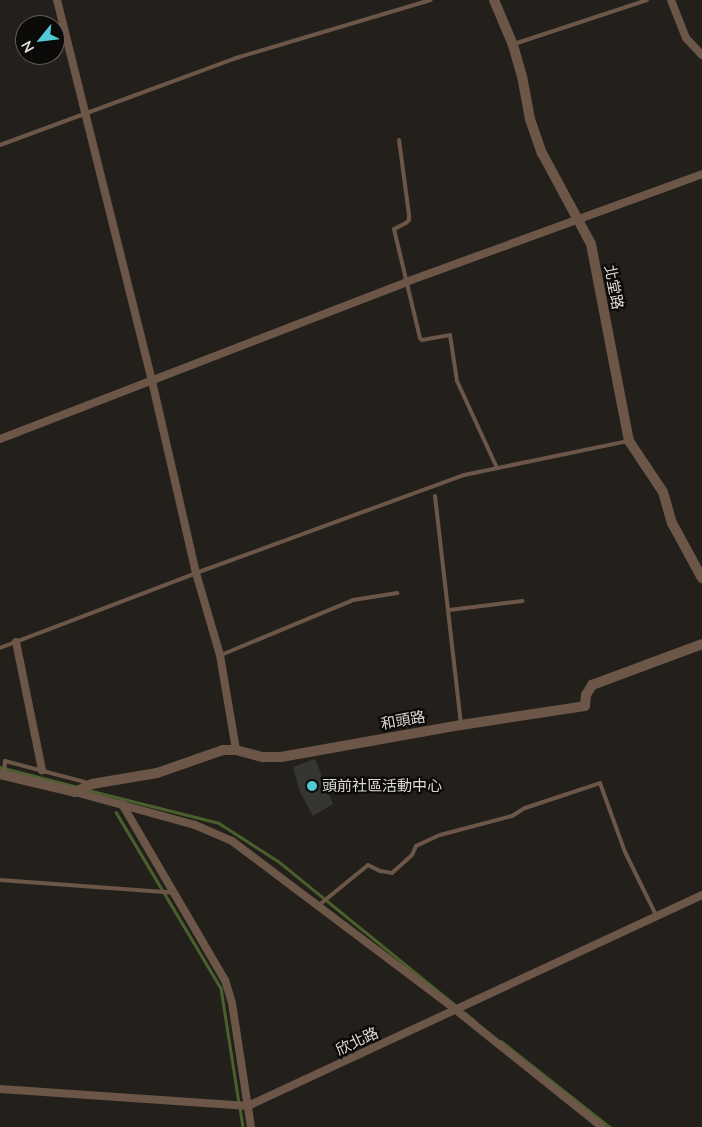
<!DOCTYPE html>
<meta charset="utf-8">
<style>
body{margin:0}
#map{position:relative;width:702px;height:1127px;overflow:hidden;background:#23201c;font-family:Lato,"Noto Sans TC",sans-serif}
div>[style]{position:absolute}
.stream>*{height:2.5px;margin:-1.25px;padding:0 1.25px;transform-origin:1.25px;border-radius:1.25px;background:#4a602c}
.building>*{inset:0;background:#363630}
.service>*{height:4px;margin:-2px;padding:0 2px;transform-origin:2px;border-radius:2px;background:#6c5647}
.minor>*{height:8px;margin:-4px;padding:0 4px;transform-origin:4px;border-radius:4px;background:#6c5647}
.tertiary>*{height:10px;margin:-5px;padding:0 5px;transform-origin:5px;border-radius:5px;background:#6c5647}
.dots>*{width:14px;height:14px;translate:-50% -50%;box-sizing:border-box;border:2px solid #0c0a08;border-radius:50%}
span{translate:-50% -50%;white-space:nowrap;text-align:center;line-height:1.15;-webkit-text-stroke:4.5px #0c0a08;paint-order:stroke}
.street-label{font-size:15px;color:#dddbd8}
.poi-label{font-size:15px;color:#dddbd8}
.left{translate:0 -50%;text-align:left}
.north{position:absolute;left:15px;top:15px;width:50px;height:50px;box-sizing:border-box;background:#0c0a08;border:1px solid #605e5b;border-radius:50%;rotate:241deg;font-size:14px;font-weight:700;line-height:20px;text-align:center;color:#dddbd8}
.north::after{content:'';display:block;margin:auto;width:18px;height:22px;background:#51ccd5;clip-path:polygon(50% 0,100% 100%,50% 72%,0 100%)}
</style>
<div id="map">
<div class="stream">
<div style="left:0;top:767px;width:81px;rotate:14.4deg"></div>
<div style="left:88px;top:790px;width:135px;rotate:14.1deg"></div>
<div style="left:219px;top:823px;width:70px;rotate:32.8deg"></div>
<div style="left:278px;top:861px;width:254px;rotate:39.1deg"></div>
<div style="left:116px;top:812px;width:205px;rotate:59.2deg"></div>
<div style="left:221px;top:988px;width:116px;rotate:81.1deg"></div>
<div style="left:501px;top:1041px;width:139px;rotate:38.3deg"></div>
<div style="left:240px;top:1108px;width:19px;rotate:81deg"></div>
</div>
<div class="building">
<div style="clip-path:polygon(315px 759px,333px 804px,313px 816px,300px 792px,293px 767px)"></div>
</div>
<div class="service">
<div style="left:514px;top:44px;width:140px;rotate:-18.3deg"></div>
<div style="left:399px;top:140px;width:76px;rotate:82.4deg"></div>
<div style="left:409px;top:215px;width:5px;rotate:90deg"></div>
<div style="left:409px;top:220px;width:4px;rotate:135deg"></div>
<div style="left:406px;top:223px;width:13px;rotate:153deg"></div>
<div style="left:394px;top:229px;width:112px;rotate:76.6deg"></div>
<div style="left:420px;top:338px;width:3px;rotate:45deg"></div>
<div style="left:422px;top:340px;width:28px;rotate:-10deg"></div>
<div style="left:450px;top:335px;width:47px;rotate:81.3deg"></div>
<div style="left:457px;top:381px;width:96px;rotate:65.3deg"></div>
<div style="left:0;top:145px;width:252px;rotate:-20.2deg"></div>
<div style="left:236px;top:58px;width:203px;rotate:-16.6deg"></div>
<div style="left:435px;top:496px;width:230px;rotate:83.5deg"></div>
<div style="left:449px;top:610px;width:74px;rotate:-7deg"></div>
<div style="left:0;top:648px;width:210px;rotate:-20.9deg"></div>
<div style="left:196px;top:573px;width:285px;rotate:-20.1deg"></div>
<div style="left:464px;top:475px;width:167px;rotate:-11.7deg"></div>
<div style="left:221px;top:655px;width:143px;rotate:-22.6deg"></div>
<div style="left:353px;top:600px;width:45px;rotate:-9deg"></div>
<div style="left:4px;top:775px;width:14px;rotate:-86deg"></div>
<div style="left:5px;top:761px;width:87px;rotate:14.7deg"></div>
<div style="left:0;top:880px;width:175px;rotate:4.2deg"></div>
<div style="left:319px;top:905px;width:63px;rotate:-39.2deg"></div>
<div style="left:368px;top:865px;width:13px;rotate:27deg"></div>
<div style="left:380px;top:871px;width:12px;rotate:9deg"></div>
<div style="left:392px;top:873px;width:27px;rotate:-42deg"></div>
<div style="left:412px;top:855px;width:10px;rotate:-66deg"></div>
<div style="left:416px;top:846px;width:26px;rotate:-25deg"></div>
<div style="left:440px;top:835px;width:74px;rotate:-14.8deg"></div>
<div style="left:512px;top:816px;width:15px;rotate:-32deg"></div>
<div style="left:525px;top:808px;width:79px;rotate:-18.4deg"></div>
<div style="left:600px;top:783px;width:73px;rotate:70.1deg"></div>
<div style="left:625px;top:852px;width:70px;rotate:63.8deg"></div>
</div>
<div class="minor">
<div style="left:57px;top:0;width:393px;rotate:76deg"></div>
<div style="left:152px;top:381px;width:197px;rotate:77.1deg"></div>
<div style="left:196px;top:573px;width:85px;rotate:73.7deg"></div>
<div style="left:220px;top:655px;width:96px;rotate:80.4deg"></div>
<div style="left:671px;top:0;width:41px;rotate:68.5deg"></div>
<div style="left:686px;top:38px;width:23px;rotate:47deg"></div>
<div style="left:0;top:439px;width:435px;rotate:-21.1deg"></div>
<div style="left:406px;top:282px;width:315px;rotate:-20deg"></div>
<div style="left:16px;top:642px;width:131px;rotate:78.5deg"></div>
<div style="left:75px;top:792px;width:124px;rotate:15.4deg"></div>
<div style="left:195px;top:825px;width:40px;rotate:23.4deg"></div>
<div style="left:232px;top:841px;width:281px;rotate:37deg"></div>
<div style="left:456px;top:1010px;width:187px;rotate:38.7deg"></div>
<div style="left:122px;top:804px;width:204px;rotate:59.7deg"></div>
<div style="left:225px;top:980px;width:24px;rotate:73deg"></div>
<div style="left:232px;top:1003px;width:125px;rotate:81.3deg"></div>
<div style="left:0;top:1089px;width:249px;rotate:3.9deg"></div>
<div style="left:248px;top:1106px;width:501px;rotate:-24.93deg"></div>
</div>
<div class="tertiary">
<div style="left:494px;top:0;width:49px;rotate:67.1deg"></div>
<div style="left:513px;top:45px;width:32px;rotate:74deg"></div>
<div style="left:522px;top:76px;width:44px;rotate:79.5deg"></div>
<div style="left:530px;top:119px;width:36px;rotate:71deg"></div>
<div style="left:542px;top:153px;width:103px;rotate:61.7deg"></div>
<div style="left:591px;top:244px;width:201px;rotate:79.1deg"></div>
<div style="left:629px;top:441px;width:61px;rotate:56.3deg"></div>
<div style="left:663px;top:492px;width:32px;rotate:74deg"></div>
<div style="left:672px;top:523px;width:63px;rotate:61.4deg"></div>
<div style="left:0;top:774px;width:77px;rotate:13.5deg"></div>
<div style="left:75px;top:792px;width:19px;rotate:-25deg"></div>
<div style="left:92px;top:784px;width:66px;rotate:-9.6deg"></div>
<div style="left:157px;top:773px;width:70px;rotate:-19.2deg"></div>
<div style="left:223px;top:750px;width:13px"></div>
<div style="left:236px;top:750px;width:28px;rotate:15deg"></div>
<div style="left:263px;top:757px;width:18px"></div>
<div style="left:281px;top:757px;width:183px;rotate:-10.1deg"></div>
<div style="left:461px;top:725px;width:125px;rotate:-8.7deg"></div>
<div style="left:585px;top:706px;width:11px;rotate:-85deg"></div>
<div style="left:586px;top:695px;width:12px;rotate:-59deg"></div>
<div style="left:592px;top:685px;width:117px;rotate:-20.4deg"></div>
</div>
<div class="dots">
<div style="left:312px;top:786px;background:#51ccd5"></div>
</div>
<div class="street-label">
<span style="left:614px;top:287px;rotate:79deg">北堂路</span>
<span style="left:403px;top:720px;rotate:-10deg">和頭路</span>
<span style="left:357px;top:1041px;rotate:-25deg">欣北路</span>
</div>
<div class="poi-label">
<span class="left" style="left:322px;top:786px">頭前社區活動中心</span>
</div>
<div class="north">N</div>
</div>
